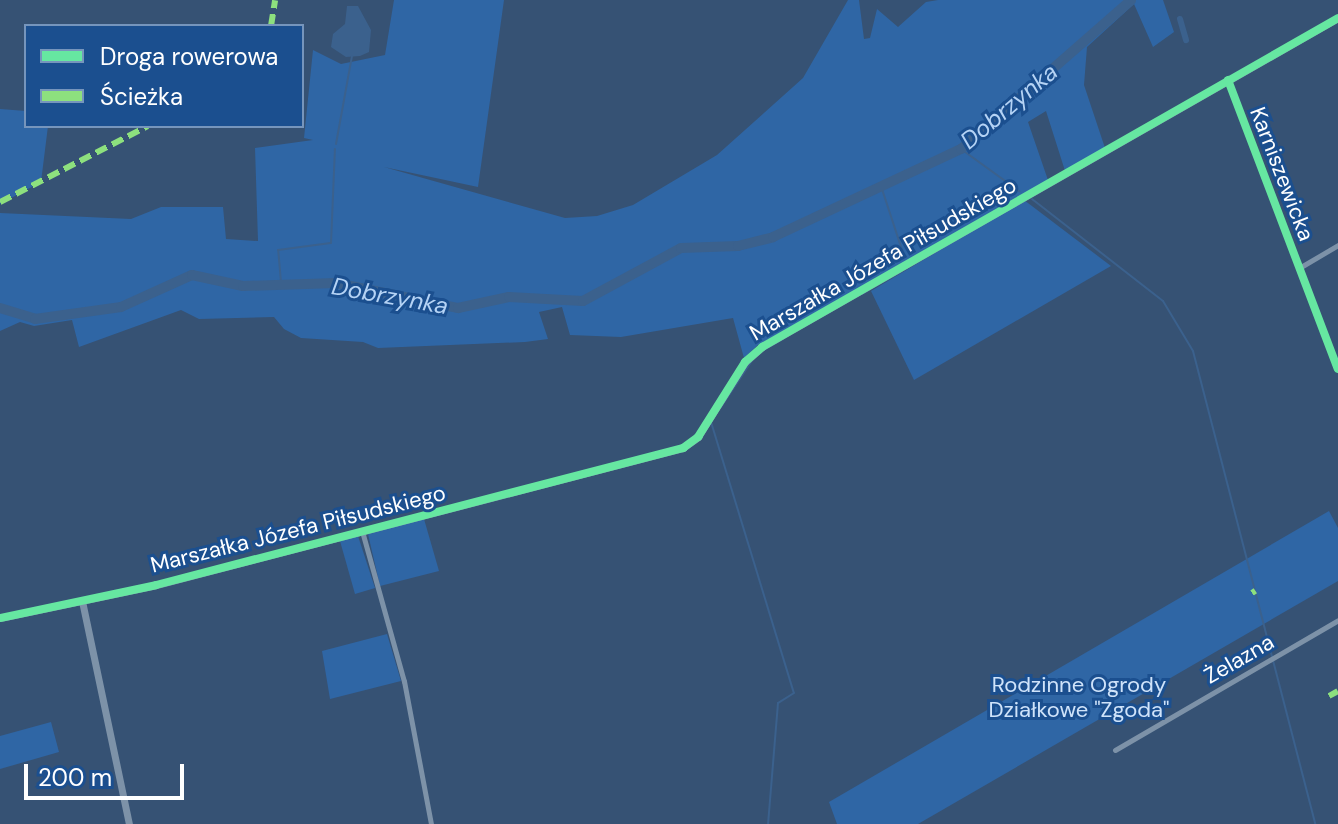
<!DOCTYPE html>
<meta charset="utf-8">
<style>
body{margin:0}
#map{position:relative;width:1338px;height:824px;overflow:hidden;background:#365274;font-family:"DM Sans",sans-serif}
div>[style]{position:absolute}
.green>*{inset:0;background:#2f66a5}
.water>*{inset:0;background:#3b618d}
.stream>*{height:2px;margin:-1px;padding:0 1px;transform-origin:1px;border-radius:1px;background:#3b618d}
.canal>*{height:6px;margin:-3px;padding:0 3px;transform-origin:3px;border-radius:3px;background:#3b618d}
.river>*{height:10px;margin:-5px;padding:0 5px;transform-origin:5px;border-radius:5px;background:#3b618d}
.minor>*{height:5px;margin:-2.5px;padding:0 2.5px;transform-origin:2.5px;border-radius:2.5px;background:#7d92a8}
.tertiary>*{height:7px;margin:-3.5px;padding:0 3.5px;transform-origin:3.5px;border-radius:3.5px;background:#7d92a8}
.quiet>*{height:6px;margin-top:-3px;transform-origin:0;background:repeating-linear-gradient(90deg,#8de07e 0 12px,transparent 0 18px)}
.cycleway>*{height:8px;margin:-4px;padding:0 4px;transform-origin:4px;border-radius:4px;background:#66e7a1}
span{translate:-50% -50%;white-space:nowrap;text-align:center;line-height:1.15;-webkit-text-stroke:6px #1b4f8f;paint-order:stroke}
.street-label{font-size:22px;color:#fff}
.park-label{font-size:22px;color:#cfe3fa}
.water-label{font-size:24px;color:#b5d3f5;font-style:italic}
.legend{position:absolute;left:24px;top:24px;width:280px;height:104px;box-sizing:border-box;background:#1b4f8f;border:2px solid #7695bc;margin:0;padding:10px 14px;list-style:none;font-size:24px;color:#fff}
.legend li{display:flex;align-items:center;gap:16px;height:40px}
.legend b{width:40px;border:2px solid #7695bc}
.scale{position:absolute;left:24px;top:764px;width:160px;height:36px;box-sizing:border-box;border:4px solid #fff;border-top:0;padding-left:10px;font-size:24px;line-height:28px;white-space:nowrap;color:#fff;-webkit-text-stroke:6px #1b4f8f;paint-order:stroke}
</style>
<div id="map">
<div class="green">
<div style="clip-path:polygon(394px 0,504px 0,478px 187px,384px 167px,565px 218px,597px 216px,633px 205px,717px 155px,803px 78px,848px 0,859px 0,864px 39px,870px 38px,877px 9px,898px 27px,926px 2px,938px 0,1163px 0,1174px 32px,1153px 47px,1134px 4px,1087px 47px,1084px 85px,1106px 151px,1066px 174px,1046px 111px,1028px 122px,1049px 183px,758px 345px,744px 358px,733px 318px,621px 337px,570px 335px,562px 307px,539px 312px,548px 339px,525px 342px,378px 348px,363px 342px,301px 338px,284px 329px,274px 317px,199px 319px,181px 310px,79px 347px,72px 320px,34px 326px,20px 322px,0 331px,0 213px,131px 219px,161px 207px,223px 207px,226px 239px,258px 241px,255px 148px,313px 140px,304px 138px,313px 50px,341px 64px,385px 55px)"></div>
<div style="clip-path:polygon(0 109px,26px 111px,26px 126px,48px 126px,41px 182px,0 204px)"></div>
<div style="clip-path:polygon(1024px 200px,1111px 266px,914px 380px,871px 291px)"></div>
<div style="clip-path:polygon(1329px 511px,1338px 528px,1338px 581px,918px 824px,837px 824px,829px 802px)"></div>
<div style="clip-path:polygon(424px 519px,439px 571px,380px 586px,368px 534px)"></div>
<div style="clip-path:polygon(358px 536px,375px 588px,355px 594px,340px 541px)"></div>
<div style="clip-path:polygon(387px 634px,401px 681px,330px 699px,322px 651px)"></div>
<div style="clip-path:polygon(51px 722px,59px 752px,0 769px,0 736px)"></div>
</div>
<div class="water">
<div style="clip-path:polygon(347px 6px,358px 6px,371px 30px,369px 52px,360px 56px,346px 57px,331px 47px,333px 34px,345px 24px)"></div>
</div>
<div class="stream">
<div style="left:336px;top:144px;width:89px;rotate:-79.7deg"></div>
<div style="left:961px;top:149px;width:72px;rotate:35.9deg"></div>
<div style="left:881px;top:186px;width:74px;rotate:71.8deg"></div>
<div style="left:1032px;top:199px;width:166px;rotate:37.9deg"></div>
<div style="left:1163px;top:301px;width:58px;rotate:59deg"></div>
<div style="left:1193px;top:351px;width:488px;rotate:75.5deg"></div>
<div style="left:281px;top:282px;width:32px;rotate:-95deg"></div>
<div style="left:278px;top:250px;width:53px;rotate:-7.5deg"></div>
<div style="left:331px;top:243px;width:94px;rotate:-87.6deg"></div>
<div style="left:862px;top:294px;width:45px;rotate:-29.4deg"></div>
<div style="left:764px;top:350px;width:22px;rotate:-30deg"></div>
<div style="left:721px;top:407px;width:58px;rotate:-56.3deg"></div>
<div style="left:711px;top:422px;width:283px;rotate:73deg"></div>
<div style="left:794px;top:693px;width:19px;rotate:148deg"></div>
<div style="left:778px;top:703px;width:121px;rotate:94.7deg"></div>
</div>
<div class="canal">
<div style="left:1180px;top:19px;width:22px;rotate:74deg"></div>
</div>
<div class="river">
<div style="left:0;top:308px;width:37px;rotate:17deg"></div>
<div style="left:35px;top:319px;width:87px;rotate:-7.9deg"></div>
<div style="left:121px;top:307px;width:78px;rotate:-24.3deg"></div>
<div style="left:192px;top:275px;width:52px;rotate:12.2deg"></div>
<div style="left:243px;top:286px;width:93px;rotate:-1.8deg"></div>
<div style="left:336px;top:283px;width:125px;rotate:11.6deg"></div>
<div style="left:458px;top:308px;width:52px;rotate:-12.2deg"></div>
<div style="left:509px;top:297px;width:74px;rotate:3.1deg"></div>
<div style="left:583px;top:301px;width:111px;rotate:-28.4deg"></div>
<div style="left:681px;top:248px;width:57px;rotate:-2deg"></div>
<div style="left:738px;top:246px;width:36px;rotate:-14deg"></div>
<div style="left:773px;top:237px;width:208px;rotate:-25.1deg"></div>
<div style="left:961px;top:149px;width:226px;rotate:-41.2deg"></div>
</div>
<div class="minor">
<div style="left:1228px;top:81px;width:308px;rotate:69.1deg"></div>
<div style="left:1299px;top:268px;width:45px;rotate:-30.5deg"></div>
<div style="left:362px;top:531px;width:156px;rotate:74.4deg"></div>
<div style="left:404px;top:681px;width:146px;rotate:79.3deg"></div>
<div style="left:1115px;top:750px;width:258px;rotate:-30.2deg"></div>
</div>
<div class="tertiary">
<div style="left:82px;top:601px;width:228px;rotate:78.1deg"></div>
<div style="left:0;top:618px;width:159px;rotate:-11.9deg"></div>
<div style="left:156px;top:585px;width:545px;rotate:-14.57deg"></div>
<div style="left:683px;top:448px;width:19px;rotate:-36deg"></div>
<div style="left:698px;top:437px;width:89px;rotate:-57.9deg"></div>
<div style="left:745px;top:362px;width:23px;rotate:-41deg"></div>
<div style="left:762px;top:347px;width:663px;rotate:-29.73deg"></div>
</div>
<div class="quiet">
<div style="left:271px;top:26px;width:26px;rotate:-81deg"></div>
<div style="left:0;top:202px;width:166px;rotate:-27.2deg"></div>
<div style="left:1252px;top:593px;width:4px;rotate:-34deg"></div>
<div style="left:1329px;top:696px;width:10px;rotate:-29deg"></div>
</div>
<div class="cycleway">
<div style="left:1228px;top:80px;width:309px;rotate:69.2deg"></div>
<div style="left:0;top:618px;width:159px;rotate:-11.9deg"></div>
<div style="left:156px;top:585px;width:545px;rotate:-14.57deg"></div>
<div style="left:683px;top:448px;width:19px;rotate:-36deg"></div>
<div style="left:698px;top:437px;width:89px;rotate:-57.9deg"></div>
<div style="left:745px;top:362px;width:23px;rotate:-41deg"></div>
<div style="left:762px;top:347px;width:663px;rotate:-29.73deg"></div>
</div>
<div class="street-label">
<span style="left:1282px;top:174px;rotate:69deg">Karniszewicka</span>
<span style="left:883px;top:259px;rotate:-30deg">Marszałka Józefa Piłsudskiego</span>
<span style="left:298px;top:529px;rotate:-14deg">Marszałka Józefa Piłsudskiego</span>
<span style="left:1239px;top:659px;rotate:-30deg">Żelazna</span>
</div>
<div class="park-label">
<span style="left:1079px;top:697px">Rodzinne Ogrody<br>Działkowe "Zgoda"</span>
</div>
<div class="water-label">
<span style="left:1009px;top:106px;rotate:-40deg">Dobrzynka</span>
<span style="left:390px;top:296px;rotate:10deg">Dobrzynka</span>
</div>
<ul class="legend">
<li><b style="height:10px;background:#66e7a1"></b>Droga rowerowa</li>
<li><b style="height:10px;background:#8de07e"></b>Ścieżka</li>
</ul>
<div class="scale">200 m</div>
</div>
